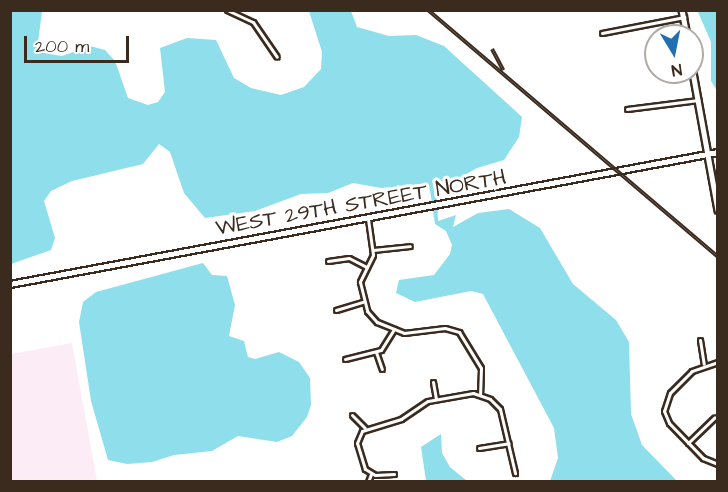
<!DOCTYPE html>
<style>
body{margin:0}
#map{position:relative;width:728px;height:492px;overflow:hidden;background:#fff;font-family:"Architects Daughter",sans-serif}
div>[style]{position:absolute}
.built>*{inset:0;background:#fbecf5}
.water>*{inset:0;background:#8fdeec}
.roads{filter:drop-shadow(2px 0 #3b2a1e) drop-shadow(-2px 0 #3b2a1e) drop-shadow(0 2px #3b2a1e) drop-shadow(0 -2px #3b2a1e)}
.minor>*{height:3px;margin:-1.5px;padding:0 1.5px;transform-origin:1.5px;border-radius:1.5px;background:#fff}
.secondary>*{height:4.5px;margin:-2.25px;padding:0 2.25px;transform-origin:2.25px;border-radius:2.25px;background:#fff}
.rail>*{height:4px;margin-top:-2px;transform-origin:0;background:repeating-linear-gradient(90deg,#fff 0 4.5px,#3b2a1e 0 9px);box-sizing:border-box;border-block:2px solid #3b2a1e}
span{translate:-50% -50%;white-space:nowrap;text-align:center;line-height:1.15;-webkit-text-stroke:6px #fff;paint-order:stroke}
.street-label{font-size:22px;color:#3b2a1e}
.frame{position:absolute;inset:0;border:12px solid #3b2a1e;pointer-events:none}
.north{position:absolute;left:644px;top:24px;width:60px;height:60px;box-sizing:border-box;background:#fff;border:2px solid #b1aaa5;border-radius:50%;rotate:170deg;font-size:16px;font-weight:700;line-height:24px;text-align:center;color:#3b2a1e}
.north::after{content:'';display:block;margin:auto;width:21px;height:27px;background:#1f6fb2;clip-path:polygon(50% 0,100% 100%,50% 72%,0 100%)}
.scale{position:absolute;left:24px;top:36px;width:105px;height:27px;box-sizing:border-box;border:3px solid #3b2a1e;border-top:0;padding-left:8px;font-size:18px;line-height:21px;white-space:nowrap;color:#3b2a1e;-webkit-text-stroke:4px #fff;paint-order:stroke}
</style>
<div id="map">
<div class="built">
<div style="clip-path:polygon(72px 343px,97px 481px,11px 481px,11px 354px)"></div>
</div>
<div class="water">
<div style="clip-path:polygon(11px 11px,42px 11px,38px 43px,44px 53px,62px 56px,90px 46px,105px 50px,115px 61px,128px 98px,148px 105px,158px 102px,165px 92px,160px 48px,187px 38px,216px 40px,234px 78px,251px 88px,281px 95px,304px 87px,321px 69px,322px 52px,309px 11px,351px 11px,357px 27px,389px 36px,416px 35px,444px 46px,522px 117px,519px 137px,504px 160px,477px 168px,437px 191px,438px 221px,456px 215px,453px 227px,478px 213px,509px 209px,540px 228px,573px 284px,616px 320px,629px 342px,631px 414px,642px 445px,677px 481px,550px 481px,558px 458px,554px 428px,483px 294px,471px 291px,415px 302px,396px 293px,399px 280px,434px 275px,450px 254px,452px 245px,446px 231px,435px 224px,430px 190px,426px 185px,381px 188px,353px 183px,328px 193px,301px 194px,255px 211px,205px 218px,184px 193px,170px 152px,159px 144px,143px 164px,72px 181px,51px 191px,44px 201px,55px 238px,51px 250px,11px 264px)"></div>
<div style="clip-path:polygon(718px 11px,718px 91px,717px 91px,711px 81px,711px 42px,698px 12px)"></div>
<div style="clip-path:polygon(203px 263px,212px 275px,227px 276px,235px 305px,229px 336px,244px 341px,248px 357px,255px 359px,279px 352px,299px 362px,310px 378px,311px 405px,307px 417px,292px 436px,277px 442px,238px 436px,212px 451px,174px 455px,152px 462px,127px 464px,108px 460px,91px 401px,79px 322px,83px 302px,96px 292px)"></div>
<div style="clip-path:polygon(441px 434px,442px 453px,450px 467px,467px 481px,477px 481px,426px 481px,421px 447px)"></div>
</div>
<div class="roads">
<div class="minor">
<div style="left:227px;top:10px;width:29px;rotate:25deg"></div>
<div style="left:253px;top:22px;width:42px;rotate:55.6deg"></div>
<div style="left:602px;top:33px;width:84px;rotate:-11deg"></div>
<div style="left:627px;top:109px;width:72px;rotate:-7.2deg"></div>
<div style="left:368px;top:219px;width:36px;rotate:82deg"></div>
<div style="left:373px;top:255px;width:30px;rotate:116deg"></div>
<div style="left:360px;top:282px;width:30px;rotate:76deg"></div>
<div style="left:367px;top:311px;width:15px;rotate:48deg"></div>
<div style="left:377px;top:322px;width:29px;rotate:22deg"></div>
<div style="left:404px;top:333px;width:41px;rotate:-7deg"></div>
<div style="left:445px;top:328px;width:15px;rotate:16deg"></div>
<div style="left:459px;top:332px;width:42px;rotate:58.6deg"></div>
<div style="left:481px;top:368px;width:26px;rotate:92deg"></div>
<div style="left:373px;top:250px;width:37px;rotate:-6deg"></div>
<div style="left:328px;top:261px;width:21px;rotate:-8deg"></div>
<div style="left:349px;top:258px;width:20px;rotate:27deg"></div>
<div style="left:336px;top:310px;width:28px;rotate:-17deg"></div>
<div style="left:700px;top:340px;width:24px;rotate:81deg"></div>
<div style="left:376px;top:352px;width:18px;rotate:71deg"></div>
<div style="left:345px;top:359px;width:37px;rotate:-14deg"></div>
<div style="left:381px;top:350px;width:25px;rotate:-58deg"></div>
<div style="left:718px;top:362px;width:28px;rotate:161deg"></div>
<div style="left:692px;top:371px;width:31px;rotate:135deg"></div>
<div style="left:670px;top:393px;width:19px;rotate:108deg"></div>
<div style="left:664px;top:411px;width:13px;rotate:67deg"></div>
<div style="left:669px;top:423px;width:49px;rotate:45.8deg"></div>
<div style="left:703px;top:458px;width:16px;rotate:22deg"></div>
<div style="left:433px;top:382px;width:17px;rotate:80deg"></div>
<div style="left:352px;top:415px;width:18px;rotate:45deg"></div>
<div style="left:688px;top:443px;width:37px;rotate:-44deg"></div>
<div style="left:479px;top:448px;width:30px;rotate:-9deg"></div>
<div style="left:394px;top:474px;width:19px;rotate:177deg"></div>
<div style="left:375px;top:475px;width:12px;rotate:-149deg"></div>
<div style="left:365px;top:469px;width:27px;rotate:-107deg"></div>
<div style="left:357px;top:443px;width:13px;rotate:-67deg"></div>
<div style="left:362px;top:431px;width:41px;rotate:-17.1deg"></div>
<div style="left:401px;top:419px;width:32px;rotate:-34deg"></div>
<div style="left:428px;top:401px;width:46px;rotate:-10.1deg"></div>
<div style="left:473px;top:393px;width:18px;rotate:19deg"></div>
<div style="left:490px;top:399px;width:14px;rotate:45deg"></div>
<div style="left:500px;top:409px;width:66px;rotate:76.8deg"></div>
<div style="left:368px;top:482px;width:9px;rotate:-69deg"></div>
</div>
<div class="secondary">
<div style="left:682px;top:10px;width:26px;rotate:79deg"></div>
<div style="left:692px;top:67px;width:145px;rotate:79.7deg"></div>
<div style="left:10px;top:284px;width:720px;rotate:-10.56deg"></div>
</div>
</div>
<div class="rail">
<div style="left:428px;top:10px;width:381px;rotate:40.4deg"></div>
<div style="left:492px;top:49px;width:24px;rotate:62deg"></div>
</div>
<div class="street-label">
<span style="left:361px;top:203px;rotate:-10deg">WEST 29TH STREET NORTH</span>
</div>
<div class="frame"></div>
<div class="north">N</div>
<div class="scale">200 m</div>
</div>
